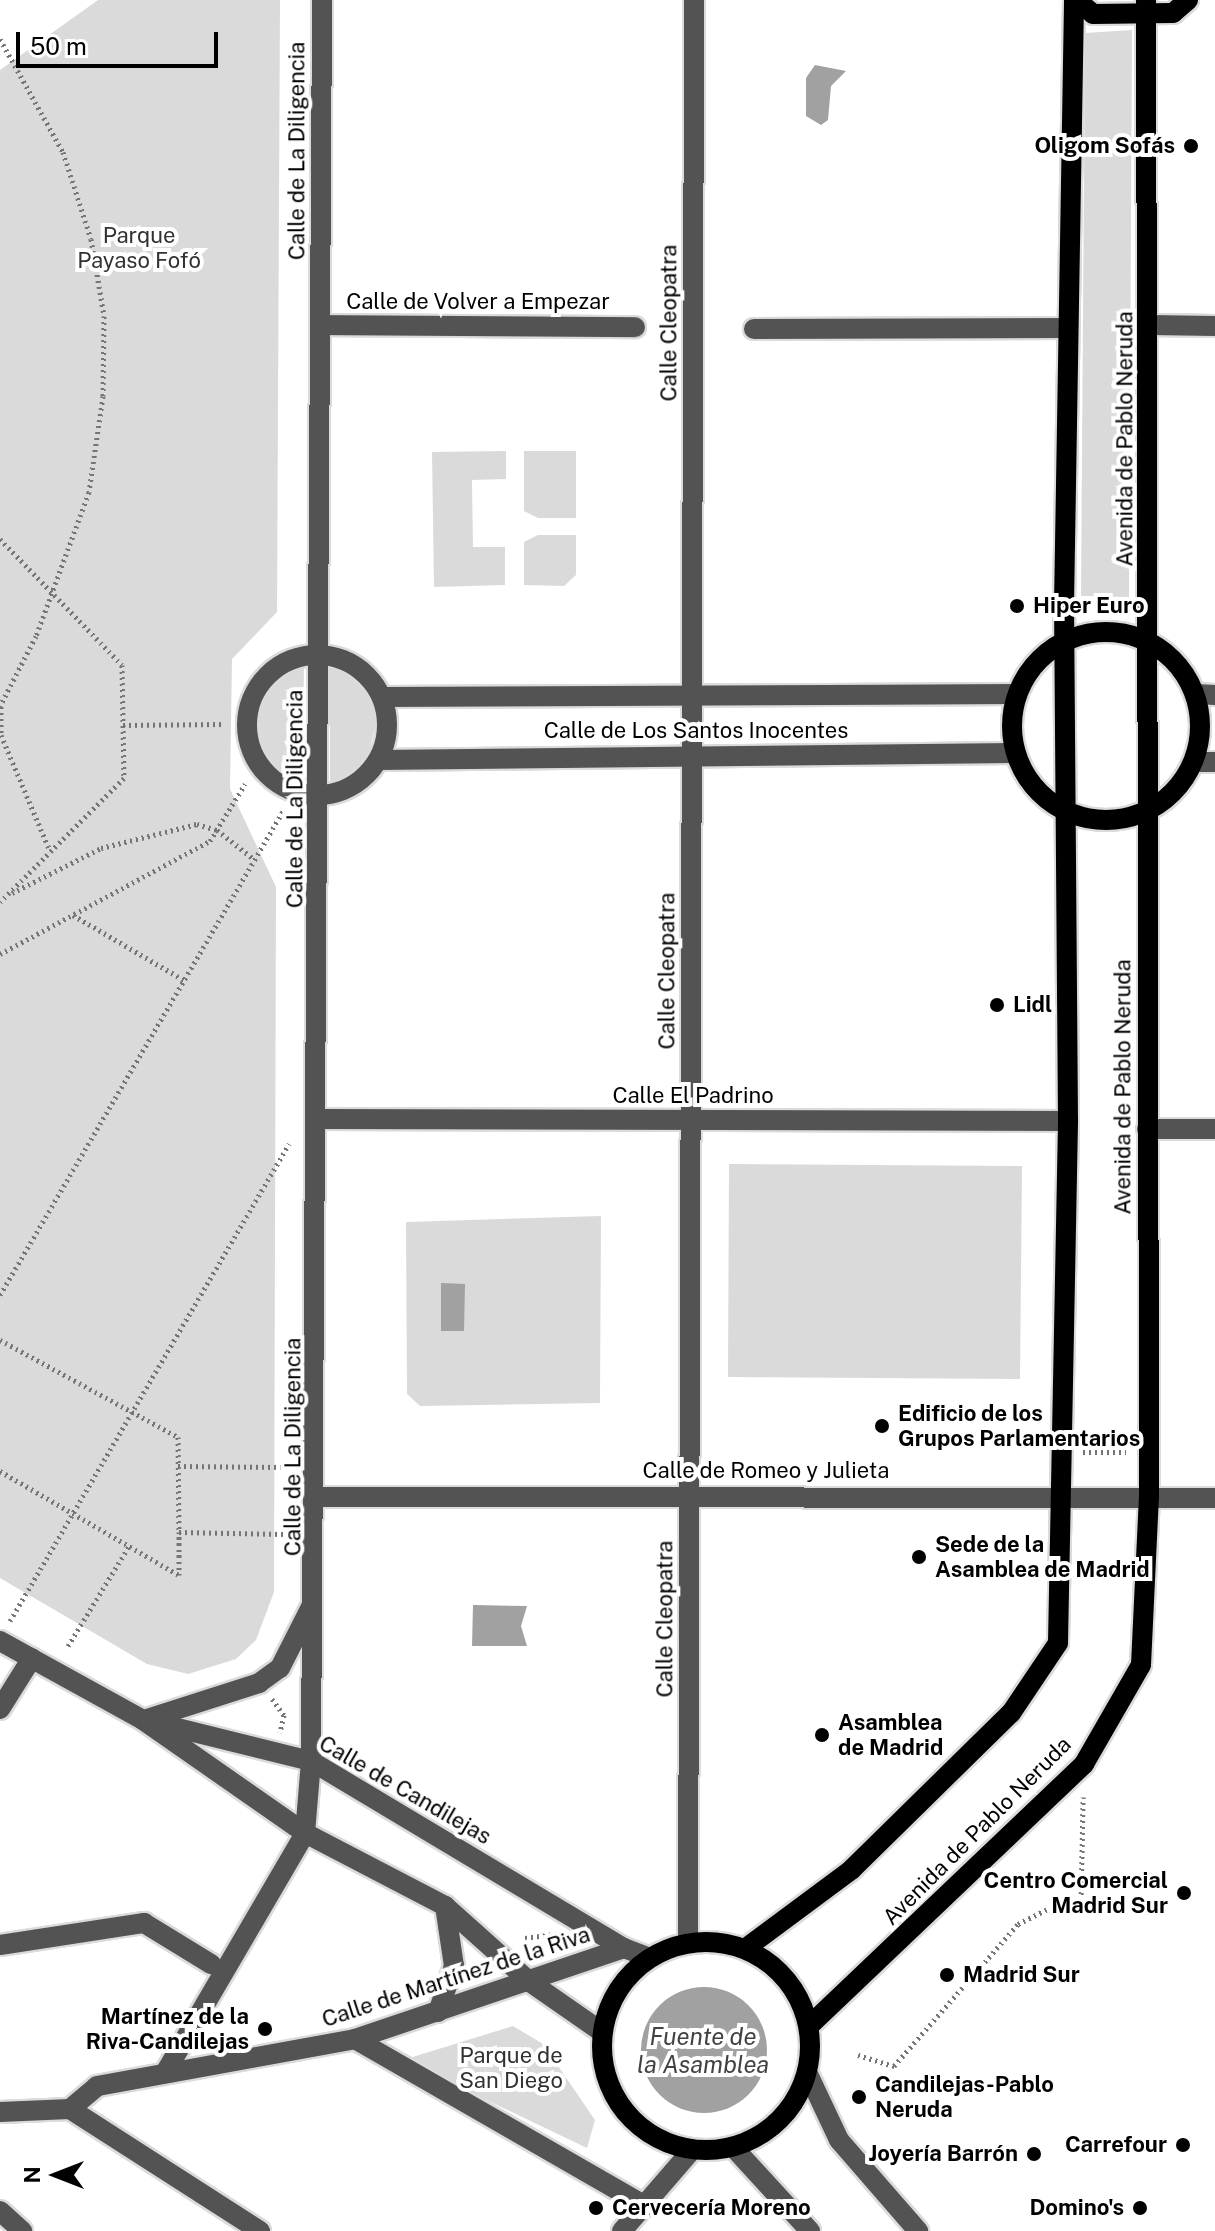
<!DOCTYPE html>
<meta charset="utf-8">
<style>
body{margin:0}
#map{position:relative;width:1215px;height:2231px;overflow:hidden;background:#fff;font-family:"Public Sans",sans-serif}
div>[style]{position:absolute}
.green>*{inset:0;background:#dadada}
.water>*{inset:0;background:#a1a1a1}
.round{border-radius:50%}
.path>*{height:5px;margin-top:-2.5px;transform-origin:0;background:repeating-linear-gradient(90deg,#757575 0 2px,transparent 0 6px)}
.roads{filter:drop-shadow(2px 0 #dbdbdb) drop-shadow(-2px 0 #dbdbdb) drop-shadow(0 2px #dbdbdb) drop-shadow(0 -2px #dbdbdb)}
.minor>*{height:20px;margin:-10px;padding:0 10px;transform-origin:10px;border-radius:10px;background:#535353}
.minor>.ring{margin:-10px;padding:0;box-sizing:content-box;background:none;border:20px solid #535353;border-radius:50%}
.major>*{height:20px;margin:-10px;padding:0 10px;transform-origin:10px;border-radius:10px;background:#000}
.major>.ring{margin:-10px;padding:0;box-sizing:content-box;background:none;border:20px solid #000;border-radius:50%}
.dots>*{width:22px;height:22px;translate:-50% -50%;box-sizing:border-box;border:4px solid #fff;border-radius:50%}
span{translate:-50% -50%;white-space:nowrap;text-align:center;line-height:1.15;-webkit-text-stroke:8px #fff;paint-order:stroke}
.poi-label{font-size:22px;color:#000;font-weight:700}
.right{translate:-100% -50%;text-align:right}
.left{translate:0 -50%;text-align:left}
.street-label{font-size:22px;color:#000}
.park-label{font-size:22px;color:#313131}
.water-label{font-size:24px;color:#424242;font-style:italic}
.north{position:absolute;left:16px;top:2135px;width:80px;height:80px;-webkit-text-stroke:6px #fff;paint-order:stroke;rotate:270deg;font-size:22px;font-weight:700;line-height:32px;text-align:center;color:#000}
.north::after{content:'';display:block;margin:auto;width:28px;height:36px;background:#000;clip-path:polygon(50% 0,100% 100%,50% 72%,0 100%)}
.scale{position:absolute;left:16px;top:32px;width:202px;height:36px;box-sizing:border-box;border:4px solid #000;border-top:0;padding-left:10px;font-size:24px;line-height:28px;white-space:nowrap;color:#000;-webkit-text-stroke:6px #fff;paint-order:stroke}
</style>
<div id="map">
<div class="green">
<div style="clip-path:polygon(98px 0,280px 0,277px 612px,232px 659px,230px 789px,276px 887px,274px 1592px,256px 1640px,236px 1659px,188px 1674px,147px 1664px,0 1578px,0 70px)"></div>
<div style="clip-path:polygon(1132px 30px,1129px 597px,1081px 596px,1085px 33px)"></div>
<div style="clip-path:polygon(506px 451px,506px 479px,472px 480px,473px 547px,505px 547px,505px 585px,434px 587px,432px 452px)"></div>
<div style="clip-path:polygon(524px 451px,576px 451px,576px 518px,538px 518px,524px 511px)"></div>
<div style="clip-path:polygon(538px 535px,576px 535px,576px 575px,564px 586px,524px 585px,524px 542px)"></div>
<div style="clip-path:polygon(304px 665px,302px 782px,275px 770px,254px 730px,266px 689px,284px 671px)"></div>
<div style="clip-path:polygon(330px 667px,363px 682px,379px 712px,367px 760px,339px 782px,330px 781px)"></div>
<div style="clip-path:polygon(729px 1164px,1022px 1166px,1020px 1379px,728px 1377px)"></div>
<div style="clip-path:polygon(601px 1216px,600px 1403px,420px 1406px,407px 1394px,406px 1222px)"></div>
<div style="clip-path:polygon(513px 2026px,543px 2044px,595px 2120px,587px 2148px,403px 2060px)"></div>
</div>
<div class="water">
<div style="clip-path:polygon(815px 65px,846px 71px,831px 86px,828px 120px,821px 125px,806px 116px,806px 78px)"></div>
<div style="clip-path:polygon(441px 1283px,465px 1284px,464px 1331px,441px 1331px)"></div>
<div style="clip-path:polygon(473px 1605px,527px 1606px,521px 1626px,527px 1646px,472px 1646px)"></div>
<div class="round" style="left:641px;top:1987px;width:126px;height:126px"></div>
</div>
<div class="path">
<div style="left:0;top:39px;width:129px;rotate:60.9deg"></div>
<div style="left:63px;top:152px;width:91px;rotate:72.2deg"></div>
<div style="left:91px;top:239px;width:78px;rotate:80.4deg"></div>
<div style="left:104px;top:316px;width:80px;rotate:90.7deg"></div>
<div style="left:103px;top:396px;width:97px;rotate:98.3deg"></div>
<div style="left:89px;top:492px;width:153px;rotate:110.2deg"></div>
<div style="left:36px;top:636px;width:79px;rotate:117.2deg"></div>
<div style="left:0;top:539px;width:175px;rotate:45.9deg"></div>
<div style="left:122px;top:665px;width:113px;rotate:89deg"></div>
<div style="left:124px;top:778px;width:175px;rotate:135deg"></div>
<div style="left:1px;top:706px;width:29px;rotate:90deg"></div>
<div style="left:1px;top:735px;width:126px;rotate:67.1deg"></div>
<div style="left:123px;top:725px;width:101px;rotate:-0.6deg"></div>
<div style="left:12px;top:893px;width:100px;rotate:-26.8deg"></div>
<div style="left:101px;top:848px;width:99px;rotate:-14deg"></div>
<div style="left:197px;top:824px;width:21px;rotate:17deg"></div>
<div style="left:217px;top:830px;width:48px;rotate:38.3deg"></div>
<div style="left:73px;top:915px;width:129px;rotate:30.4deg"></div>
<div style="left:0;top:954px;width:238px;rotate:-28.3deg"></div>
<div style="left:210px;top:841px;width:67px;rotate:-58.4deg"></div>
<div style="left:0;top:1295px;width:561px;rotate:-59.68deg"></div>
<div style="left:0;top:1340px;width:203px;rotate:28.6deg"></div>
<div style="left:178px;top:1437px;width:95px;rotate:89.4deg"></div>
<div style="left:1083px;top:1452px;width:43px"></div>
<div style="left:178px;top:1466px;width:109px;rotate:0.5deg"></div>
<div style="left:0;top:1471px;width:207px;rotate:30.2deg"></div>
<div style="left:179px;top:1575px;width:43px;rotate:-90deg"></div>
<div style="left:179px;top:1532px;width:107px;rotate:1.1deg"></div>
<div style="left:10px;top:1621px;width:553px;rotate:-59.68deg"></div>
<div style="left:68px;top:1646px;width:117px;rotate:-58.6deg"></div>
<div style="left:272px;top:1699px;width:20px;rotate:53deg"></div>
<div style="left:284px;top:1715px;width:18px;rotate:103deg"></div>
<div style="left:525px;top:1938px;width:28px;rotate:-8deg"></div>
<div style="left:858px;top:2055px;width:38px;rotate:17deg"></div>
<div style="left:894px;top:2066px;width:189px;rotate:-48.9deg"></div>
<div style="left:1018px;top:1924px;width:36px;rotate:-27deg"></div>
<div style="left:1050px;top:1908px;width:31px;rotate:-4deg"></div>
<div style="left:1081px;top:1906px;width:109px;rotate:-88.9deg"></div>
</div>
<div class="roads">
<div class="minor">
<div style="left:321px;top:325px;width:314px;rotate:0.4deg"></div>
<div style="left:1150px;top:325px;width:65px;rotate:0.9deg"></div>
<div style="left:754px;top:329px;width:314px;rotate:-0.2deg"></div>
<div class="ring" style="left:247px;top:655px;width:120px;height:120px"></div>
<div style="left:1196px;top:694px;width:19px;rotate:3deg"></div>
<div style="left:382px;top:697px;width:634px;rotate:-0.27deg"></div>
<div style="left:379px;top:760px;width:635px;rotate:-0.63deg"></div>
<div style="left:1195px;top:762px;width:20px"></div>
<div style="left:318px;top:1119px;width:750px;rotate:0.15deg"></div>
<div style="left:1147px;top:1129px;width:68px"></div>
<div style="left:318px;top:1497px;width:897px;rotate:0.06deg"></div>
<div style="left:0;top:1641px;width:163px;rotate:28.9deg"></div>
<div style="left:143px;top:1720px;width:198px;rotate:34.9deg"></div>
<div style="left:305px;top:1833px;width:158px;rotate:27.5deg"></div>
<div style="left:445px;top:1906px;width:114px;rotate:41.8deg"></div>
<div style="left:530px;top:1982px;width:88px;rotate:34.8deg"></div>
<div style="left:0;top:1709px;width:60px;rotate:-57.9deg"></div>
<div style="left:147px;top:1719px;width:118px;rotate:-17.8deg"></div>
<div style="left:259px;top:1683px;width:26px;rotate:-36deg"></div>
<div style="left:280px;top:1668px;width:68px;rotate:-63.1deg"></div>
<div style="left:149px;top:1721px;width:167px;rotate:13.9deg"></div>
<div style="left:311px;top:1761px;width:365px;rotate:30.9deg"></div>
<div style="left:688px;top:1942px;width:1942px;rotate:-89.82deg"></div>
<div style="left:0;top:1945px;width:146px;rotate:-8.7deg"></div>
<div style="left:144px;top:1923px;width:79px;rotate:31.5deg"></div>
<div style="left:438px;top:2012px;width:49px;rotate:-70.8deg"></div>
<div style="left:454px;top:1966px;width:61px;rotate:-98.5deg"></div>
<div style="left:355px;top:2039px;width:335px;rotate:29.9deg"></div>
<div style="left:807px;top:2072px;width:75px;rotate:64.8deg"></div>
<div style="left:839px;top:2140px;width:121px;rotate:49deg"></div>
<div style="left:165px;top:2073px;width:278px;rotate:-59.7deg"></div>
<div style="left:305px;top:1833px;width:72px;rotate:-85.2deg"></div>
<div style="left:311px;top:1761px;width:1761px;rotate:-89.64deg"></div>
<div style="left:70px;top:2109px;width:226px;rotate:32.7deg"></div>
<div style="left:0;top:2112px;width:70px;rotate:-2.5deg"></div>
<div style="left:70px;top:2109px;width:35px;rotate:-40deg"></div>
<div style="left:97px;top:2086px;width:262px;rotate:-10.3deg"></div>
<div style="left:355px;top:2039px;width:284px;rotate:-18.7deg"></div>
<div style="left:624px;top:1948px;width:26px;rotate:21deg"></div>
<div style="left:733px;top:2147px;width:114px;rotate:47.5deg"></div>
<div style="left:0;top:2211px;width:30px;rotate:42deg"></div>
<div style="left:622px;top:2231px;width:107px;rotate:-49.2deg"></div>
</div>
<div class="major">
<div style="left:1076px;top:0;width:22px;rotate:39deg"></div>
<div style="left:1093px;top:14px;width:80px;rotate:-0.7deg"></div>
<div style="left:1173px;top:13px;width:20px;rotate:-41deg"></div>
<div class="ring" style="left:1012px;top:632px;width:168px;height:168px"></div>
<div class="ring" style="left:602px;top:1942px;width:188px;height:188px"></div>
<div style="left:746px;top:1948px;width:131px;rotate:-36.6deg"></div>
<div style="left:851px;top:1870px;width:224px;rotate:-44.5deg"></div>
<div style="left:1011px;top:1713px;width:84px;rotate:-56.1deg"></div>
<div style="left:1058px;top:1643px;width:522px;rotate:-88.9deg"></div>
<div style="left:1068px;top:1121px;width:516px;rotate:-90.44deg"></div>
<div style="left:1064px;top:605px;width:605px;rotate:-89.05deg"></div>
<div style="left:809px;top:2026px;width:380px;rotate:-43.6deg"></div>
<div style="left:1084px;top:1764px;width:114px;rotate:-60.1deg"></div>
<div style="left:1141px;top:1665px;width:168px;rotate:-87.3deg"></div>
<div style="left:1149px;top:1497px;width:1497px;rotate:-90.11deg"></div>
</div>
</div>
<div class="dots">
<div style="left:1191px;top:146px;background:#000"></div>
<div style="left:1017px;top:606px;background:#000"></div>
<div style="left:997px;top:1005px;background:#000"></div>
<div style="left:882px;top:1426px;background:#000"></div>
<div style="left:919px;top:1557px;background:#000"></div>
<div style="left:822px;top:1735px;background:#000"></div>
<div style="left:1184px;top:1893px;background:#000"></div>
<div style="left:947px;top:1975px;background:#000"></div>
<div style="left:265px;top:2029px;background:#000"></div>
<div style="left:859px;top:2097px;background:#000"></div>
<div style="left:1183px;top:2145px;background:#000"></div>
<div style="left:1034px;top:2154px;background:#000"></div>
<div style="left:596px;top:2208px;background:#000"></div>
<div style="left:1140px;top:2208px;background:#000"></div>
</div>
<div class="poi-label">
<span class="right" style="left:1175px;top:146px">Oligom Sofás</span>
<span class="left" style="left:1033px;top:606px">Hiper Euro</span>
<span class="left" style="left:1013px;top:1005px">Lidl</span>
<span class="left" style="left:898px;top:1426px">Edificio de los<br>Grupos Parlamentarios</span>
<span class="left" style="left:935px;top:1557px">Sede de la<br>Asamblea de Madrid</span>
<span class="left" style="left:838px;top:1735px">Asamblea<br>de Madrid</span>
<span class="right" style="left:1168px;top:1893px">Centro Comercial<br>Madrid Sur</span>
<span class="left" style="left:963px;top:1975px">Madrid Sur</span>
<span class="right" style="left:249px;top:2029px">Martínez de la<br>Riva-Candilejas</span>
<span class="left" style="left:875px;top:2097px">Candilejas-Pablo<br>Neruda</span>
<span class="right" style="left:1167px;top:2145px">Carrefour</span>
<span class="right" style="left:1018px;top:2154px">Joyería Barrón</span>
<span class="left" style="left:612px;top:2208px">Cervecería Moreno</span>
<span class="right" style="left:1124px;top:2208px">Domino's</span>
</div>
<div class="street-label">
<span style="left:297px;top:151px;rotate:-90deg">Calle de La Diligencia</span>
<span style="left:478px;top:302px">Calle de Volver a Empezar</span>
<span style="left:669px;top:323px;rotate:-90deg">Calle Cleopatra</span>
<span style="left:1125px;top:439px;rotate:-90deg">Avenida de Pablo Neruda</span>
<span style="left:696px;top:731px">Calle de Los Santos Inocentes</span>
<span style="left:295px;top:799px;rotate:-90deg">Calle de La Diligencia</span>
<span style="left:667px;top:971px;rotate:-90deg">Calle Cleopatra</span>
<span style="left:1123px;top:1087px;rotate:-90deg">Avenida de Pablo Neruda</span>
<span style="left:693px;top:1096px">Calle El Padrino</span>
<span style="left:293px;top:1447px;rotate:-90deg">Calle de La Diligencia</span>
<span style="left:766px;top:1471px">Calle de Romeo y Julieta</span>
<span style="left:665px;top:1619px;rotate:-90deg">Calle Cleopatra</span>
<span style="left:405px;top:1790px;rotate:30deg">Calle de Candilejas</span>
<span style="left:977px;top:1831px;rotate:-45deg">Avenida de Pablo Neruda</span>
<span style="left:456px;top:1977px;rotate:-18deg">Calle de Martínez de la Riva</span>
</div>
<div class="park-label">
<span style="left:139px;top:248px">Parque<br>Payaso Fofó</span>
<span style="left:511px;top:2068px">Parque de<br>San Diego</span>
</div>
<div class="water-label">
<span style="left:703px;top:2051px">Fuente de<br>la Asamblea</span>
</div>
<div class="north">N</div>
<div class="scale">50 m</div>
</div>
